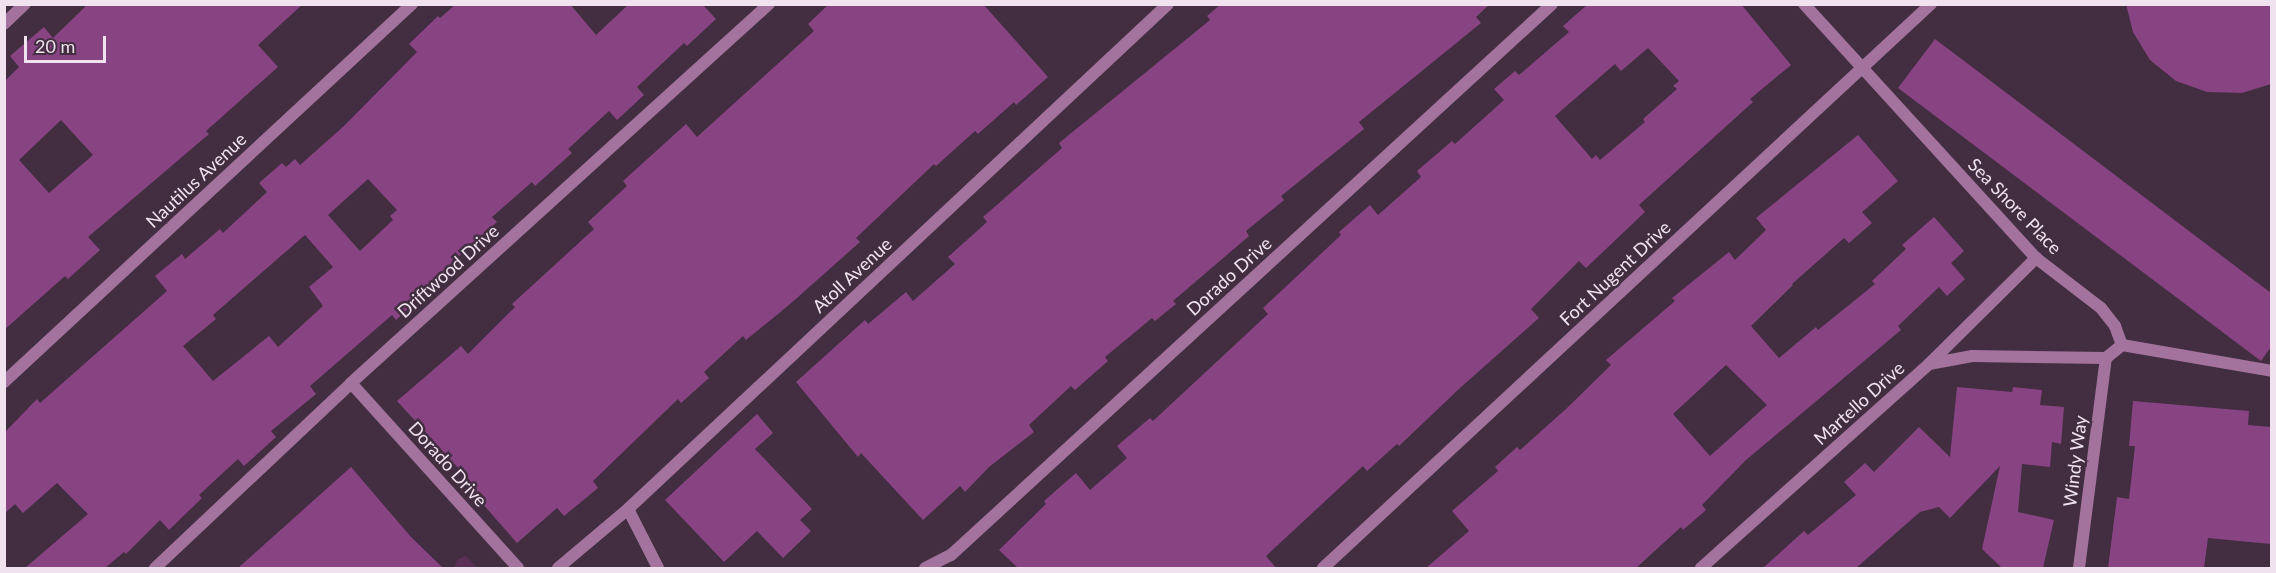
<!DOCTYPE html>
<style>
body{margin:0}
#map{position:relative;width:2276px;height:573px;overflow:hidden;background:#422e40;font-family:Lato,sans-serif}
div>[style]{position:absolute}
.green>*{inset:0;background:#592f55}
.building>*{inset:0;background:#884383}
.minor>*{height:12px;margin:-6px;padding:0 6px;transform-origin:6px;border-radius:6px;background:#a3739e}
span{translate:-50% -50%;white-space:nowrap;text-align:center;line-height:1.15;-webkit-text-stroke:5px #422e40;paint-order:stroke}
.street-label{font-size:18px;color:#f0e3ef}
.frame{position:absolute;inset:0;border:6px solid #f0e3ef;pointer-events:none}
.scale{position:absolute;left:24px;top:36px;width:82px;height:27px;box-sizing:border-box;border:3px solid #f0e3ef;border-top:0;padding-left:8px;font-size:18px;line-height:21px;white-space:nowrap;color:#f0e3ef;-webkit-text-stroke:4px #422e40;paint-order:stroke}
</style>
<div id="map">
<div class="green">
<div style="clip-path:polygon(465px 556px,466px 556px,477px 568px,454px 568px,457px 560px)"></div>
</div>
<div class="building">
<div style="clip-path:polygon(evenodd,88px 4px,303px 4px,258px 45px,278px 67px,206px 131px,209px 134px,88px 237px,100px 250px,68px 279px,65px 276px,4px 330px,4px 82px,19px 67px,10px 56px,44px 27px,53px 38px,88px 4px,61px 120px,93px 155px,49px 193px,19px 160px,61px 120px)"></div>
<div style="clip-path:polygon(evenodd,456px 4px,570px 4px,596px 35px,629px 4px,702px 4px,716px 19px,687px 46px,684px 43px,637px 87px,644px 95px,617px 120px,609px 111px,568px 149px,572px 153px,535px 186px,532px 182px,492px 217px,497px 222px,418px 293px,421px 297px,396px 320px,392px 315px,310px 386px,316px 394px,271px 431px,276px 437px,244px 466px,238px 459px,199px 495px,202px 498px,169px 530px,160px 520px,126px 554px,124px 552px,105px 568px,25px 568px,88px 514px,57px 483px,23px 513px,15px 504px,4px 514px,5px 432px,37px 399px,40px 403px,167px 291px,155px 276px,182px 254px,185px 259px,220px 229px,223px 233px,267px 192px,259px 183px,282px 163px,286px 167px,295px 159px,300px 165px,344px 126px,417px 52px,409px 44px,438px 16px,440px 18px,456px 4px,368px 179px,397px 210px,390px 216px,393px 220px,360px 251px,328px 215px,368px 179px,456px 4px,305px 235px,333px 267px,309px 287px,323px 306px,278px 347px,269px 336px,213px 381px,183px 346px,216px 319px,213px 315px,305px 235px)"></div>
<div style="clip-path:polygon(829px 4px,983px 4px,1048px 77px,1016px 105px,1014px 102px,978px 134px,975px 131px,936px 166px,934px 164px,856px 238px,860px 242px,789px 305px,746px 340px,743px 336px,704px 372px,709px 378px,681px 403px,678px 399px,593px 481px,598px 488px,564px 516px,557px 508px,517px 543px,467px 486px,471px 482px,397px 401px,461px 346px,468px 354px,515px 307px,512px 304px,594px 229px,588px 222px,627px 186px,623px 181px,686px 124px,697px 137px,814px 31px,808px 24px)"></div>
<div style="clip-path:polygon(1221px 4px,1490px 4px,1476px 17px,1481px 23px,1359px 122px,1364px 129px,1281px 196px,1284px 200px,1246px 231px,1249px 236px,1173px 301px,1176px 304px,1155px 321px,1152px 318px,1105px 357px,1108px 361px,1075px 390px,1071px 386px,1029px 425px,1034px 432px,989px 467px,965px 492px,960px 486px,923px 520px,861px 453px,858px 457px,796px 382px,865px 320px,868px 324px,906px 292px,913px 301px,955px 264px,948px 257px,987px 222px,983px 217px,1062px 148px,1059px 143px,1210px 20px,1207px 16px)"></div>
<div style="clip-path:polygon(evenodd,1588px 4px,1741px 4px,1791px 65px,1750px 99px,1753px 102px,1639px 205px,1645px 212px,1586px 268px,1579px 261px,1531px 309px,1539px 318px,1460px 388px,1399px 446px,1397px 444px,1367px 471px,1363px 466px,1266px 556px,1276px 568px,1018px 568px,999px 550px,1046px 504px,1044px 501px,1076px 473px,1090px 490px,1127px 458px,1117px 446px,1150px 418px,1153px 421px,1268px 314px,1263px 308px,1341px 235px,1339px 232px,1370px 205px,1378px 215px,1421px 177px,1417px 171px,1452px 141px,1455px 144px,1504px 100px,1494px 89px,1515px 71px,1519px 75px,1569px 32px,1563px 26px,1588px 4px,1648px 48px,1679px 81px,1673px 86px,1677px 89px,1643px 119px,1645px 122px,1600px 160px,1596px 155px,1592px 159px,1555px 116px,1615px 64px,1621px 71px,1648px 48px)"></div>
<div style="clip-path:polygon(2126px 4px,2271px 4px,2271px 84px,2242px 93px,2207px 92px,2176px 81px,2150px 60px,2133px 32px)"></div>
<div style="clip-path:polygon(1935px 39px,2271px 293px,2271px 347px,2261px 361px,1898px 88px)"></div>
<div style="clip-path:polygon(evenodd,1858px 135px,1898px 181px,1862px 212px,1872px 223px,1849px 243px,1844px 238px,1792px 284px,1793px 285px,1751px 326px,1779px 358px,1816px 327px,1818px 330px,1875px 284px,1872px 281px,1906px 249px,1902px 245px,1934px 217px,1964px 251px,1951px 263px,1965px 279px,1947px 296px,1939px 287px,1898px 326px,1901px 330px,1746px 460px,1702px 505px,1706px 510px,1683px 530px,1681px 527px,1636px 568px,1426px 568px,1469px 531px,1452px 511px,1498px 471px,1495px 467px,1517px 447px,1520px 450px,1567px 408px,1611px 365px,1606px 360px,1675px 301px,1672px 298px,1729px 252px,1735px 260px,1766px 230px,1756px 218px,1858px 135px,1726px 365px,1767px 405px,1710px 456px,1673px 414px,1726px 365px)"></div>
<div style="clip-path:polygon(1957px 387px,2012px 392px,2013px 387px,2042px 390px,2040px 405px,2064px 407px,2061px 444px,2052px 442px,2050px 467px,2022px 464px,2018px 512px,2054px 520px,2043px 568px,2002px 568px,1982px 549px,2000px 466px,1950px 518px,1939px 507px,1920px 512px,1856px 568px,1763px 568px,1804px 531px,1808px 535px,1856px 495px,1844px 482px,1865px 463px,1874px 472px,1919px 427px,1950px 457px)"></div>
<div style="clip-path:polygon(2133px 401px,2249px 411px,2248px 425px,2271px 427px,2271px 544px,2208px 538px,2204px 568px,2108px 568px,2117px 497px,2129px 499px,2135px 446px,2129px 446px)"></div>
<div style="clip-path:polygon(757px 414px,773px 433px,755px 449px,812px 509px,800px 520px,811px 531px,783px 558px,757px 531px,724px 562px,665px 500px)"></div>
<div style="clip-path:polygon(351px 467px,411px 537px,443px 568px,238px 568px)"></div>
</div>
<div class="minor">
<div style="left:1804px;top:4px;width:344px;rotate:47.6deg"></div>
<div style="left:2036px;top:258px;width:82px;rotate:37.6deg"></div>
<div style="left:2101px;top:308px;width:23px;rotate:52deg"></div>
<div style="left:2115px;top:326px;width:20px;rotate:70deg"></div>
<div style="left:2122px;top:345px;width:152px;rotate:9.8deg"></div>
<div style="left:4px;top:24px;width:29px;rotate:-44deg"></div>
<div style="left:1929px;top:364px;width:44px;rotate:-10.5deg"></div>
<div style="left:1972px;top:356px;width:134px;rotate:0.9deg"></div>
<div style="left:2106px;top:358px;width:21px;rotate:-39deg"></div>
<div style="left:4px;top:382px;width:556px;rotate:-42.81deg"></div>
<div style="left:351px;top:383px;width:249px;rotate:47.9deg"></div>
<div style="left:628px;top:509px;width:66px;rotate:63deg"></div>
<div style="left:155px;top:568px;width:270px;rotate:-43.3deg"></div>
<div style="left:351px;top:383px;width:564px;rotate:-42.2deg"></div>
<div style="left:558px;top:568px;width:92px;rotate:-40.1deg"></div>
<div style="left:628px;top:509px;width:739px;rotate:-43.08deg"></div>
<div style="left:925px;top:568px;width:29px;rotate:-27deg"></div>
<div style="left:951px;top:555px;width:815px;rotate:-42.51deg"></div>
<div style="left:1323px;top:568px;width:829px;rotate:-42.85deg"></div>
<div style="left:1701px;top:568px;width:306px;rotate:-41.8deg"></div>
<div style="left:1929px;top:364px;width:151px;rotate:-44.7deg"></div>
<div style="left:2079px;top:568px;width:212px;rotate:-82.7deg"></div>
</div>
<div class="street-label">
<span style="left:196px;top:180px;rotate:-43deg">Nautilus Avenue</span>
<span style="left:2015px;top:206px;rotate:46deg">Sea Shore Place</span>
<span style="left:448px;top:271px;rotate:-42deg">Driftwood Drive</span>
<span style="left:1615px;top:273px;rotate:-43deg">Fort Nugent Drive</span>
<span style="left:852px;top:275px;rotate:-43deg">Atoll Avenue</span>
<span style="left:1229px;top:276px;rotate:-42deg">Dorado Drive</span>
<span style="left:1859px;top:403px;rotate:-42deg">Martello Drive</span>
<span style="left:2075px;top:461px;rotate:-83deg">Windy Way</span>
<span style="left:448px;top:464px;rotate:48deg">Dorado Drive</span>
</div>
<div class="frame"></div>
<div class="scale">20 m</div>
</div>
